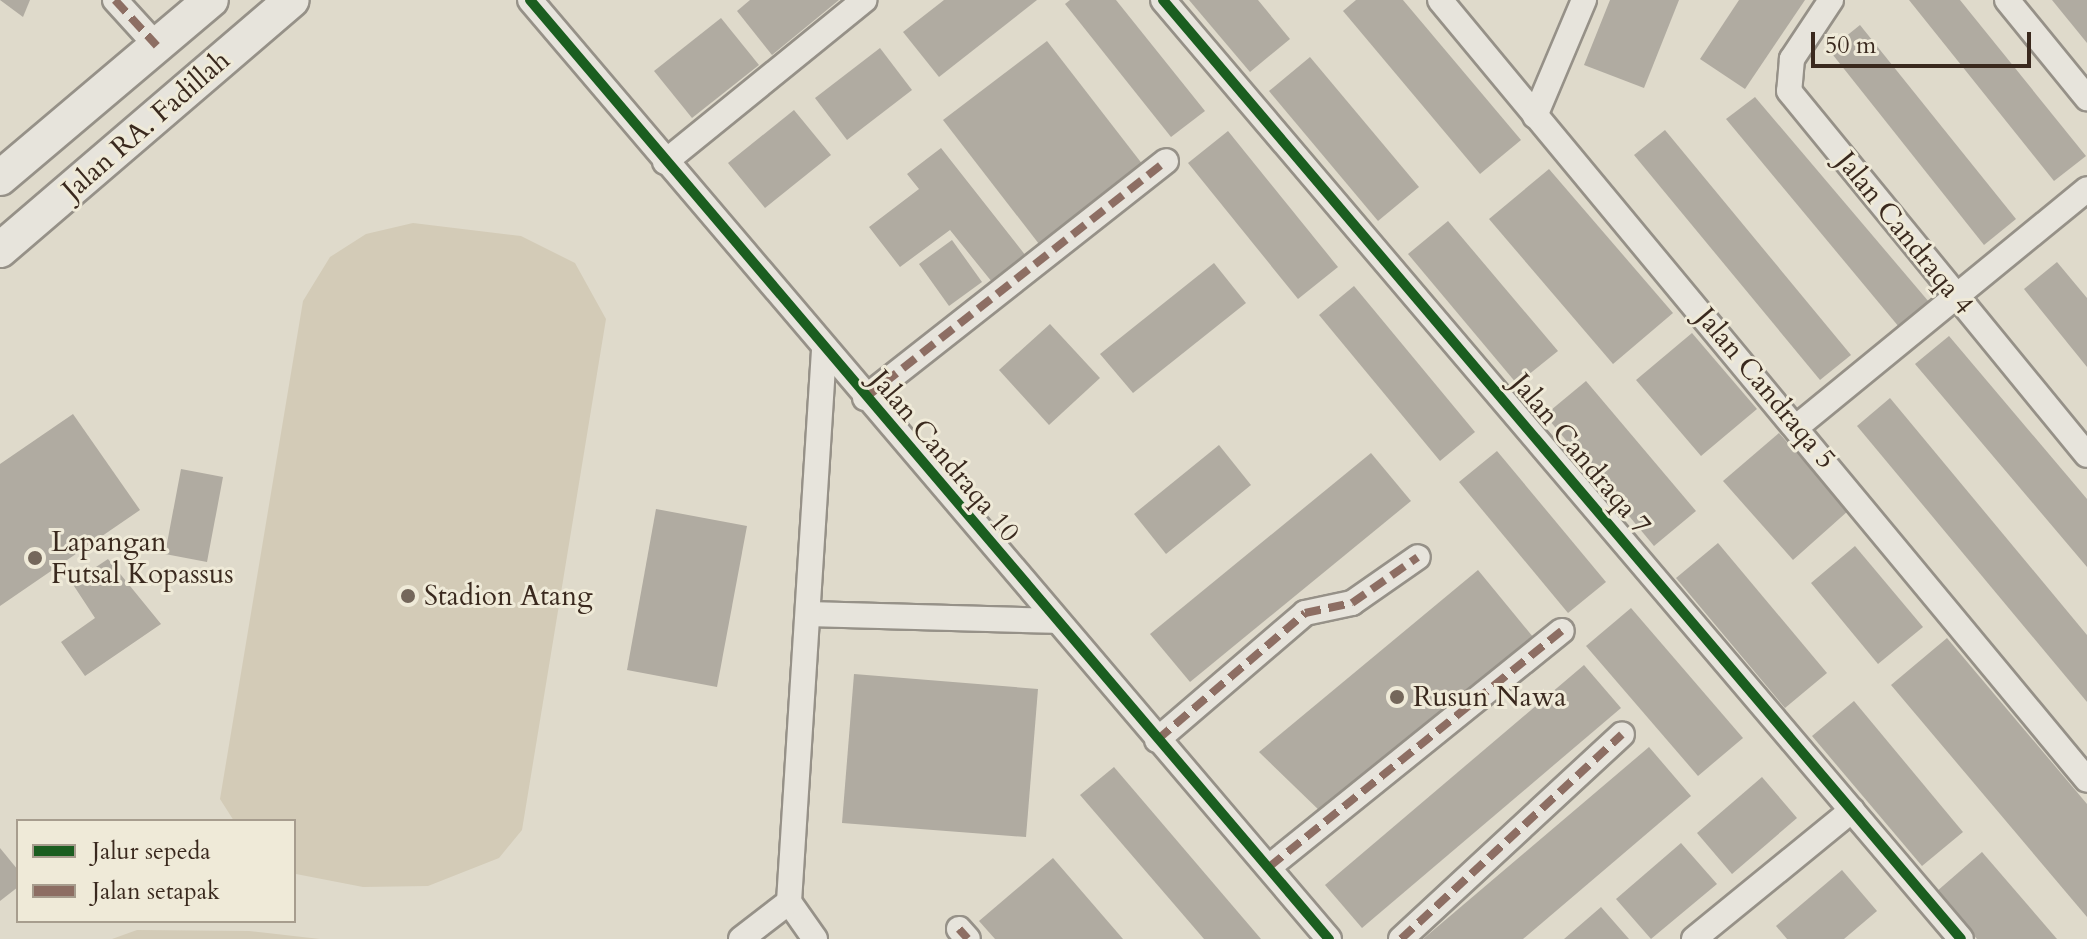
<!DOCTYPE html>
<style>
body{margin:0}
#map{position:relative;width:2087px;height:939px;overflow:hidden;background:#dfdacb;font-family:Cardo,serif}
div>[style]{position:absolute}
.green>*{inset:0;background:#d3cbb7}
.building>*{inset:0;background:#b0aba1}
.roads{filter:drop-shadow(2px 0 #969188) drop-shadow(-2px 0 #969188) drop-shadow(0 2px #969188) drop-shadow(0 -2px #969188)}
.street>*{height:24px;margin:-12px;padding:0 12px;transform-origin:12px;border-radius:12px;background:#e7e4dc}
.secondary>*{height:34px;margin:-17px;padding:0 17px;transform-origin:17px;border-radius:17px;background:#e7e4dc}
.quiet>*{height:8px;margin-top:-4px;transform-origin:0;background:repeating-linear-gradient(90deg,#8d6e63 0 16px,transparent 0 24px)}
.cycleway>*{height:10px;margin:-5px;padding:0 5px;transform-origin:5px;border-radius:5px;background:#1b5e20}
.dots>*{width:22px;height:22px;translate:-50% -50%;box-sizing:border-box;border:4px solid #efead8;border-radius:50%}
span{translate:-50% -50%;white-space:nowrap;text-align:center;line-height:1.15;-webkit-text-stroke:6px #efead8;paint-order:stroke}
.street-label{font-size:28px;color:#3a291e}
.poi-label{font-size:28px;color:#3a291e}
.left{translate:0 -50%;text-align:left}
.legend{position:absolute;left:16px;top:819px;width:280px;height:104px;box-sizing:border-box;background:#efead8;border:2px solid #a79d8e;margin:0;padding:10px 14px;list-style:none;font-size:24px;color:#3a291e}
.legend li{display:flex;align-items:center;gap:16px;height:40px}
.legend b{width:40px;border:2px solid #a79d8e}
.scale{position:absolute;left:1811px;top:32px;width:220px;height:36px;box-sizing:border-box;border:4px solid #3a291e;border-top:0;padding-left:10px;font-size:24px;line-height:28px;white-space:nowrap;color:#3a291e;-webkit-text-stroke:6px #efead8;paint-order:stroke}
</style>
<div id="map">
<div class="green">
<div style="clip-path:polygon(413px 223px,521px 236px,575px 263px,606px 319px,522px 830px,499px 858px,428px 886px,363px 887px,296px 874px,294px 821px,234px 821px,220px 799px,303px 301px,330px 257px,366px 234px)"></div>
<div style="clip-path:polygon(137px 930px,249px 931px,320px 939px,112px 939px)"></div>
</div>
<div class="building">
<div style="clip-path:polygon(0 0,30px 0,23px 17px)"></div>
<div style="clip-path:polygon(750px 0,839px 0,772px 55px,737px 11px)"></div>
<div style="clip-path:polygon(944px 0,1037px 0,939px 77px,903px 32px)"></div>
<div style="clip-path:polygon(1070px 0,1116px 0,1205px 111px,1171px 137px,1065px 4px)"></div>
<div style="clip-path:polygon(1189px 0,1258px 0,1290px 39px,1250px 72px)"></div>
<div style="clip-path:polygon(1356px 0,1403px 0,1521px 140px,1480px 174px,1343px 11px)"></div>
<div style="clip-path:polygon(1610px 0,1679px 0,1644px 88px,1584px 65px)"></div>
<div style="clip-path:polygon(1739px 0,1805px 0,1745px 89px,1700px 59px)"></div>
<div style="clip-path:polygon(1909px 0,1960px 0,2086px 156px,2054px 181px)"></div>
<div style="clip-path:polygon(2052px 0,2087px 0,2087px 43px)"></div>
<div style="clip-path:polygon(721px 18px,759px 65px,692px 118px,654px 71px)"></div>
<div style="clip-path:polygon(1860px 25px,2016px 219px,1984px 245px,1829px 50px)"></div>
<div style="clip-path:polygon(1047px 41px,1143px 165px,1039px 244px,943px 120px)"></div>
<div style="clip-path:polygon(880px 48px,912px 90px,847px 140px,815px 98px)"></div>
<div style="clip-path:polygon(1310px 57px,1419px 187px,1378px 221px,1269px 91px)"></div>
<div style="clip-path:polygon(1755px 97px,1929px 302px,1899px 327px,1726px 119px)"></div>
<div style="clip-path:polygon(794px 110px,831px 155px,765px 208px,728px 163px)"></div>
<div style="clip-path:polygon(1665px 130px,1851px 355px,1820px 380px,1634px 155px)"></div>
<div style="clip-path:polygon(1228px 131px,1338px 267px,1298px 299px,1188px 163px)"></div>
<div style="clip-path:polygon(941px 148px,1026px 256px,992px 282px,950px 230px,900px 267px,869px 227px,919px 189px,907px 174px)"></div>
<div style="clip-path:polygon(1549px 169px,1673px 313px,1613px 364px,1489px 219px)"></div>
<div style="clip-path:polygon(1448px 221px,1558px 351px,1517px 384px,1408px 254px)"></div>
<div style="clip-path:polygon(952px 240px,982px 282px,949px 306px,919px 264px)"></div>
<div style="clip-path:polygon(2057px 262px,2087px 298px,2087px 367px,2024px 289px)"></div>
<div style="clip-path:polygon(1214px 263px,1246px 303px,1133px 393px,1100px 354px)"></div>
<div style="clip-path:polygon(1354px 286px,1475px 432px,1440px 461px,1319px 315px)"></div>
<div style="clip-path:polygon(1050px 324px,1100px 378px,1049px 425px,999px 370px)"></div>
<div style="clip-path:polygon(1692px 333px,1757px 409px,1701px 456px,1636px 380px)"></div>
<div style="clip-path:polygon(1949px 336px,2087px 499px,2087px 567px,1915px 364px)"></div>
<div style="clip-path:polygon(1586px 381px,1696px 511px,1654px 546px,1545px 415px)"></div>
<div style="clip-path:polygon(1890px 398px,2087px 635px,2087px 702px,1857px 426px)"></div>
<div style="clip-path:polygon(73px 414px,140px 510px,0 606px,0 464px)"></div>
<div style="clip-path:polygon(1779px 433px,1848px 511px,1793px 560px,1723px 481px)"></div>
<div style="clip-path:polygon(1219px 445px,1251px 485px,1166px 554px,1134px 514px)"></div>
<div style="clip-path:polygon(1497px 451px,1606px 582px,1568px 613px,1459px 482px)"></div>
<div style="clip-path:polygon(1371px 453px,1411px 501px,1190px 682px,1150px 634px)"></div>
<div style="clip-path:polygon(181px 469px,223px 477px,207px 562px,165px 554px)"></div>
<div style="clip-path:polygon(656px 509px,747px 526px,717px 687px,627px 670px)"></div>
<div style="clip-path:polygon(1718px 543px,1827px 673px,1785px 708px,1676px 578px)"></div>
<div style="clip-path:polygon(1855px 546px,1923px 627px,1878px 664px,1811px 583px)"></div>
<div style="clip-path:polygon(108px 559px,161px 624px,85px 676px,61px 642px,95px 618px,72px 583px)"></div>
<div style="clip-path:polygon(1478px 570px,1538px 643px,1323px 814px,1259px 752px)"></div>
<div style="clip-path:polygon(1631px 608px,1743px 738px,1698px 776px,1586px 646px)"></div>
<div style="clip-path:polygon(1947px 638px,2087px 804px,2087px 917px,1891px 685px)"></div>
<div style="clip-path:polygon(1584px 665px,1621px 708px,1362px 928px,1325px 885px)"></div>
<div style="clip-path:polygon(854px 674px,1038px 689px,1026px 837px,842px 823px)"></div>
<div style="clip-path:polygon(1854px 701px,1963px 832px,1922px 866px,1812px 736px)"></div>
<div style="clip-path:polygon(1649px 747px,1691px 796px,1603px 871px,1523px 939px,1423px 939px)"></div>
<div style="clip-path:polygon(1114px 767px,1261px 939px,1204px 939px,1080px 795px)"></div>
<div style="clip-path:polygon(1762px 777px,1797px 818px,1732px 874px,1697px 833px)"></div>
<div style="clip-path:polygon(1681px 843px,1717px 884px,1651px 939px,1616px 899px)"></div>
<div style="clip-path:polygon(0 848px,18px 870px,18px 887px,0 901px)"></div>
<div style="clip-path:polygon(1982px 852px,2057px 939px,1977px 939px,1936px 892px)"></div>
<div style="clip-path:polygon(1053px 858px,1123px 939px,995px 939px,979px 921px)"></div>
<div style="clip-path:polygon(1842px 870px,1877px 911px,1844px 939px,1787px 939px,1776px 926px)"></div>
<div style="clip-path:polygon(1601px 907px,1629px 939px,1564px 939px)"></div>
</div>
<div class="roads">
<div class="street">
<div style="left:115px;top:0;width:62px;rotate:47.6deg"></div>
<div style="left:530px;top:0;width:1233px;rotate:49.61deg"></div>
<div style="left:1163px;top:0;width:1232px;rotate:49.64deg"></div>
<div style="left:1440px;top:0;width:1013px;rotate:50.32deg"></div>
<div style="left:1831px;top:0;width:71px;rotate:123.5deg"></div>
<div style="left:1792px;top:59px;width:32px;rotate:95deg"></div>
<div style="left:1789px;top:91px;width:470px;rotate:50.7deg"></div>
<div style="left:2007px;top:0;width:127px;rotate:50.8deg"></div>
<div style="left:1535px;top:116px;width:126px;rotate:-67.1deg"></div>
<div style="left:665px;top:162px;width:257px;rotate:-39.1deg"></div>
<div style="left:865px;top:398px;width:383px;rotate:-38.2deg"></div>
<div style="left:1799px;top:425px;width:372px;rotate:-39.3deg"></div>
<div style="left:808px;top:614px;width:245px;rotate:1.6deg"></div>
<div style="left:1157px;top:740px;width:195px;rotate:-40.6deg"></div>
<div style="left:1305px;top:613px;width:48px;rotate:-12deg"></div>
<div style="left:1352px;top:603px;width:80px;rotate:-34.9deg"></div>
<div style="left:1269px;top:867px;width:376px;rotate:-38.9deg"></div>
<div style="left:959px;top:929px;width:13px;rotate:48deg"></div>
<div style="left:741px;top:939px;width:61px;rotate:-37.6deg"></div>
<div style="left:815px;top:939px;width:45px;rotate:-125.1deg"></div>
<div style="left:789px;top:902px;width:553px;rotate:-86.37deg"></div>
<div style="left:1401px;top:939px;width:301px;rotate:-42.8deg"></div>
<div style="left:1694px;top:939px;width:204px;rotate:-39.2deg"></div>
</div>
<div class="secondary">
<div style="left:0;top:178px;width:276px;rotate:-40.2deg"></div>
<div style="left:0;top:250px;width:384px;rotate:-40.6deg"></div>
</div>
</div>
<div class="quiet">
<div style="left:115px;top:0;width:62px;rotate:47.6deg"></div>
<div style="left:865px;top:398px;width:383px;rotate:-38.2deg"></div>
<div style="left:1157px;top:740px;width:195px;rotate:-40.6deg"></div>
<div style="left:1305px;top:613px;width:48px;rotate:-12deg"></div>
<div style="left:1352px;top:603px;width:80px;rotate:-34.9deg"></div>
<div style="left:1269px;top:867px;width:376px;rotate:-38.9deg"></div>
<div style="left:959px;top:929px;width:13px;rotate:48deg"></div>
<div style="left:1401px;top:939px;width:301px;rotate:-42.8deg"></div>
</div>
<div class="cycleway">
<div style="left:530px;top:0;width:1233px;rotate:49.61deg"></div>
<div style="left:1163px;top:0;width:1232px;rotate:49.64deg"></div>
</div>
<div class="dots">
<div style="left:35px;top:558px;background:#74675b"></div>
<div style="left:408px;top:596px;background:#74675b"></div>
<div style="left:1397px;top:697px;background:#74675b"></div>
</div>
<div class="street-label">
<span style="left:146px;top:125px;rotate:-41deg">Jalan RA. Fadillah</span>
<span style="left:1905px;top:233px;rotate:51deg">Jalan Candraqa 4</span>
<span style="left:1766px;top:388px;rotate:50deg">Jalan Candraqa 5</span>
<span style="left:1581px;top:454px;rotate:50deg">Jalan Candraqa 7</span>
<span style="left:945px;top:456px;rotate:50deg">Jalan Candraqa 10</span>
</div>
<div class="poi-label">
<span class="left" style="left:51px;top:558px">Lapangan<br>Futsal Kopassus</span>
<span class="left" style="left:424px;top:596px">Stadion Atang</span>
<span class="left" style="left:1413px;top:697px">Rusun Nawa</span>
</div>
<ul class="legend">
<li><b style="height:10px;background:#1b5e20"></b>Jalur sepeda</li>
<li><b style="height:10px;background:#8d6e63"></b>Jalan setapak</li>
</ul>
<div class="scale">50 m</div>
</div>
